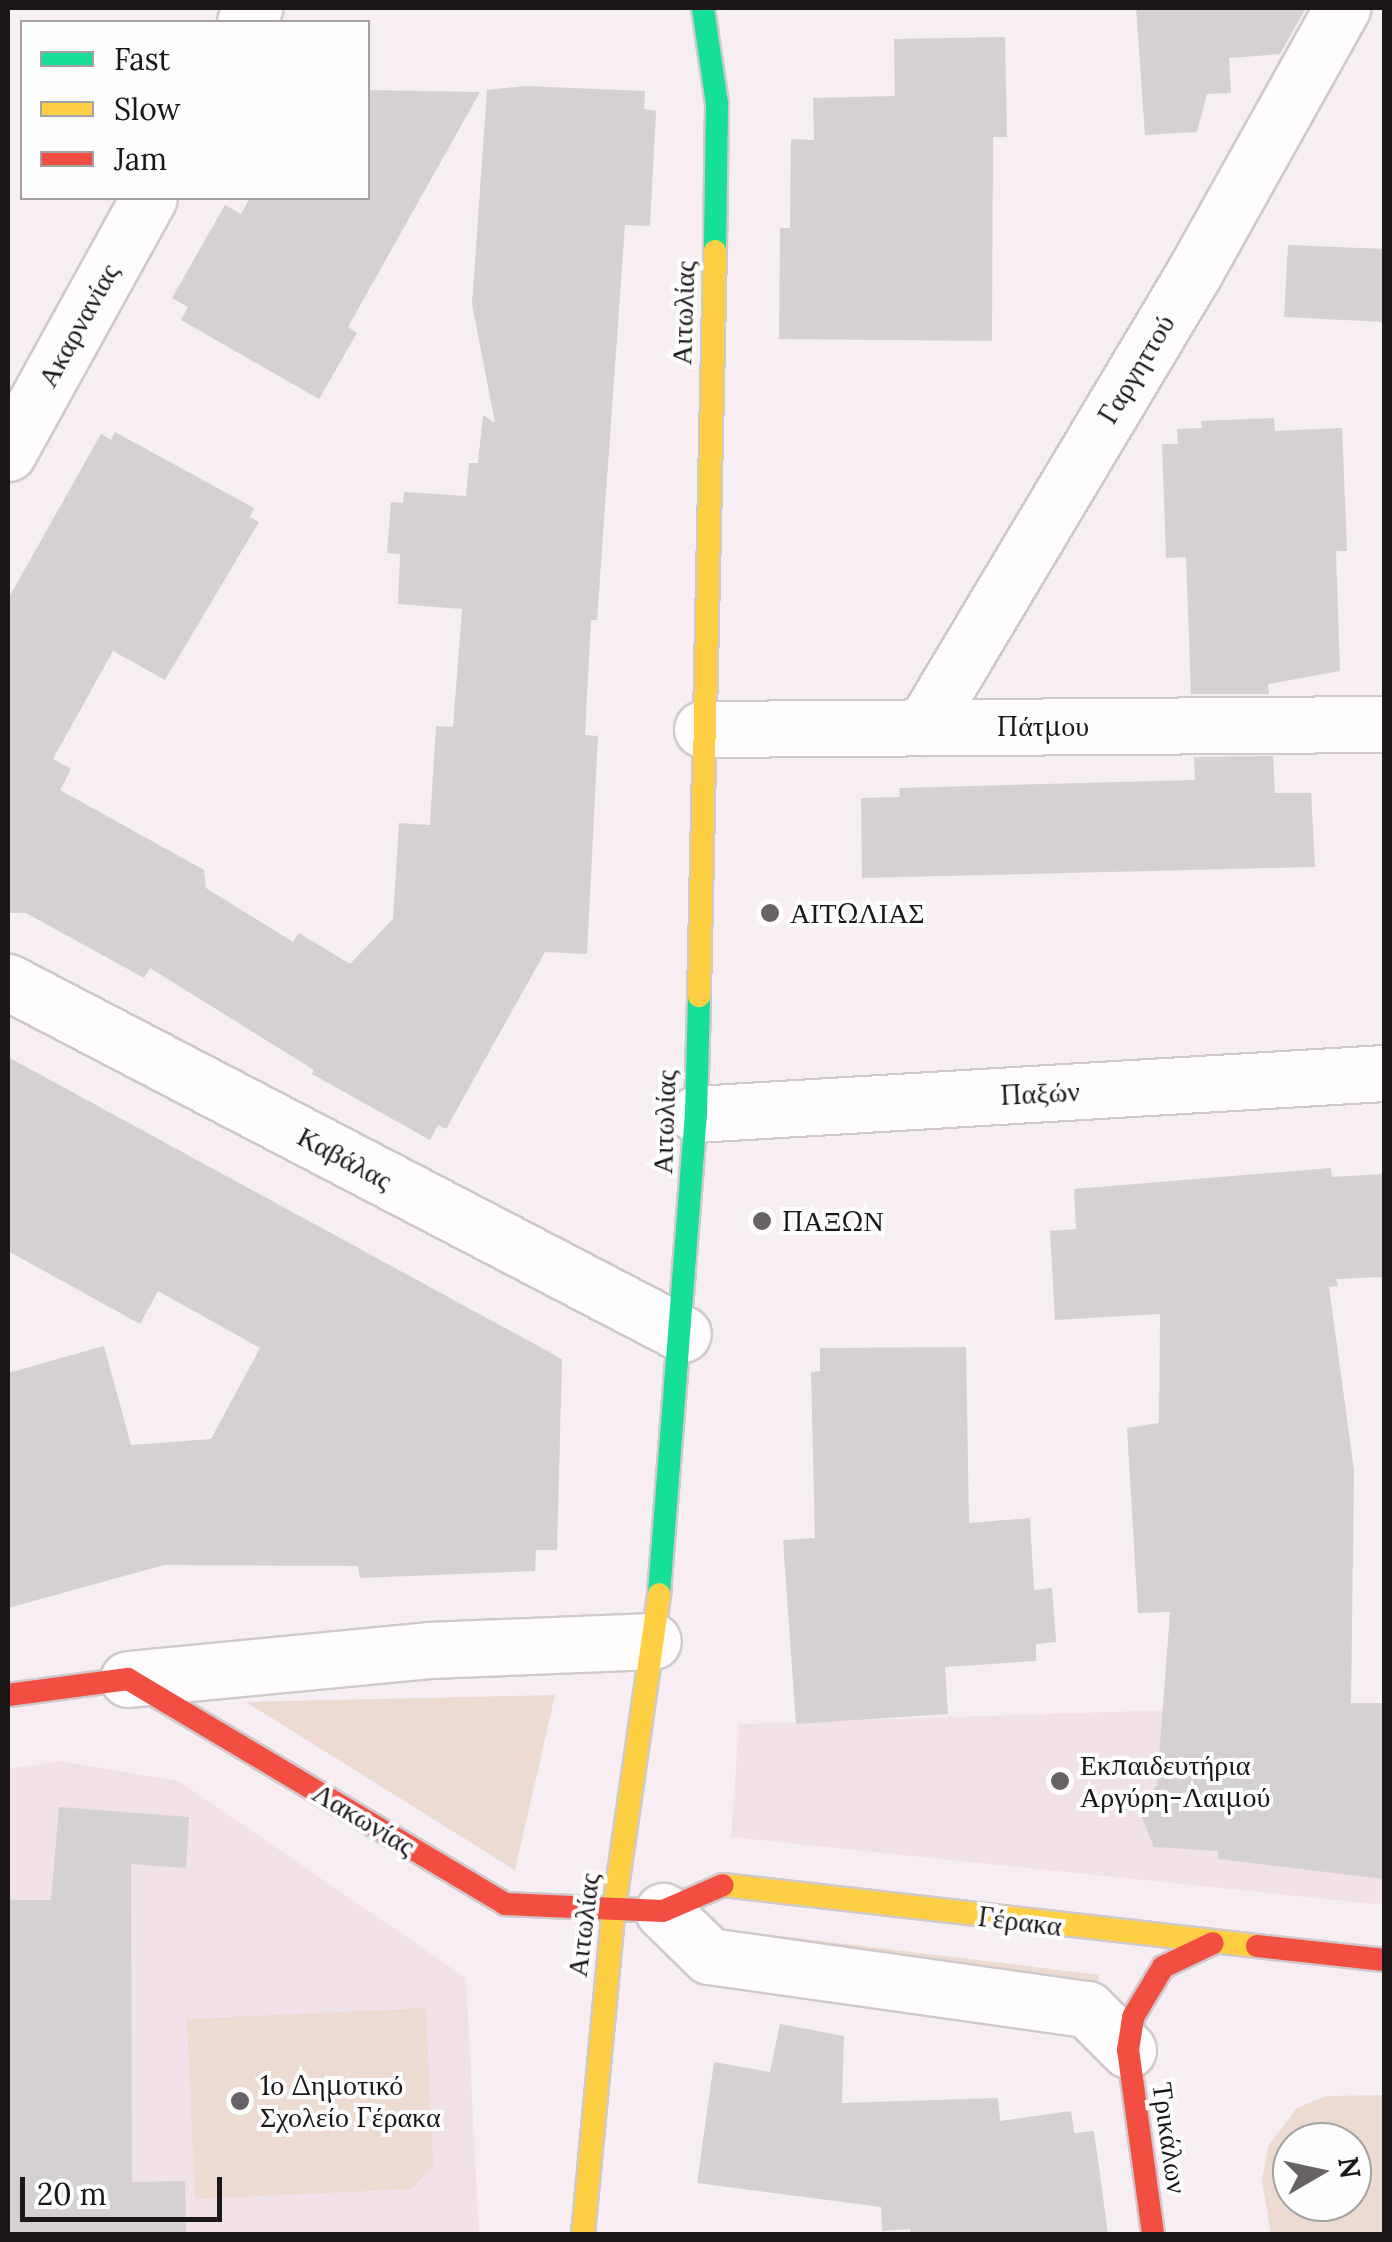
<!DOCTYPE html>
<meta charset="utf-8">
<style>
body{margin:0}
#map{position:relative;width:1392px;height:2242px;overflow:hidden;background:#f6eef2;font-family:Lora,serif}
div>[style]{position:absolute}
.built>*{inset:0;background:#f1e1e8}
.green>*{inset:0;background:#eddad1}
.building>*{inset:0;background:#d4d0d3}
.roads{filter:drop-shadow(2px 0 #d0c9cc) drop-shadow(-2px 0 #d0c9cc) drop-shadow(0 2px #d0c9cc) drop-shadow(0 -2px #d0c9cc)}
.street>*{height:55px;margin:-27.5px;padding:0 27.5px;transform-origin:27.5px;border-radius:27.5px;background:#fefcfd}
.fast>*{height:22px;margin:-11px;padding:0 11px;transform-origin:11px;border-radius:11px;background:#16e098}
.slow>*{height:22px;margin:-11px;padding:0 11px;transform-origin:11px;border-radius:11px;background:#ffcf43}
.jam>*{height:22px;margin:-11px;padding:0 11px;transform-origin:11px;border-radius:11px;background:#f24e42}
.dots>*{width:28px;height:28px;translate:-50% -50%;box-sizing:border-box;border:5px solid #fdfdfd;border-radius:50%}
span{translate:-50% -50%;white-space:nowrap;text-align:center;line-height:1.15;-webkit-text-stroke:8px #fdfdfd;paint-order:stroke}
.street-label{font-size:28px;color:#1b1618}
.poi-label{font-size:28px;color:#1b1618}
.left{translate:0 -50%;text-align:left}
.frame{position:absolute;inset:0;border:10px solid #1b1618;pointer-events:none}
.legend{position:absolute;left:20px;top:20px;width:350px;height:180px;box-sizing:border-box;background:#fdfdfd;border:2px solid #a3a1a1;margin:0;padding:12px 18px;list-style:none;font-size:30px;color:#1b1618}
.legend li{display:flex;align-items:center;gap:20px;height:50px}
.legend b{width:50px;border:2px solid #a3a1a1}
.north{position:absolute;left:1272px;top:2122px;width:100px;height:100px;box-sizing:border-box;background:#fdfdfd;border:2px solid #a3a1a1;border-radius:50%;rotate:81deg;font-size:28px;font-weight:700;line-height:40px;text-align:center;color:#1b1618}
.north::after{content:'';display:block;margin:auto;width:35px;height:45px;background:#686264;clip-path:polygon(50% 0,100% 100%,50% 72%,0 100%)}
.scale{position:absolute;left:20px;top:2177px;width:202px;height:45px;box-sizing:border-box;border:5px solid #1b1618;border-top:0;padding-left:12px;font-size:30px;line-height:35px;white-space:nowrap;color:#1b1618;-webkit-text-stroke:8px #fdfdfd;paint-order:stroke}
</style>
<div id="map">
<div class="built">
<div style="clip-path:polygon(1384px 1703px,1384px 1905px,731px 1837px,739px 1724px)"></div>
<div style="clip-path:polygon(60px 1761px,179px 1781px,466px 1978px,479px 2234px,8px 2234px,8px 1769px)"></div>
</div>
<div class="green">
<div style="clip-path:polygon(555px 1695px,515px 1870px,246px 1702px)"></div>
<div style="clip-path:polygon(699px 1926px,1099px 1975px,1095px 1994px)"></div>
<div style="clip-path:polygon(426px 2008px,433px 2166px,411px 2189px,195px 2199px,187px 2019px)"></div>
<div style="clip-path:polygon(evenodd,1384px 2095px,1384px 2234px,1271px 2234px,1262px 2181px,1268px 2146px,1297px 2108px,1327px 2096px,1384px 2095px,1292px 2142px,1352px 2142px,1352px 2202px,1292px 2202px,1292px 2142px)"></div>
</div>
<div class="building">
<div style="clip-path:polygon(1136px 8px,1306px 8px,1280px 54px,1229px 58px,1231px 93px,1207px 94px,1197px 132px,1145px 135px)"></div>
<div style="clip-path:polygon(1005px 37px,1007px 137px,993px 137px,992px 341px,779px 339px,780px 228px,790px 228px,791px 139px,814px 140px,813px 98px,895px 96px,894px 39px)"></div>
<div style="clip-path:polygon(524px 86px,645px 91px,644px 109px,656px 111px,650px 226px,625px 225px,597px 620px,591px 620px,585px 735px,598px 736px,587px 954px,545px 952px,446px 1129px,438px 1125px,430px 1140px,312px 1074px,314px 1070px,150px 968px,144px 978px,26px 913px,8px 913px,8px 599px,101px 434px,111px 440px,115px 432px,254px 508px,250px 517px,259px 522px,165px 680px,113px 651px,53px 759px,71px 769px,60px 790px,204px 870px,206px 888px,293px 942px,299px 933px,350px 964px,393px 919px,399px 823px,430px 825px,436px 726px,453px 727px,462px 609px,398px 604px,400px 554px,387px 553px,391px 502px,403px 503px,404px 492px,466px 496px,469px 463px,478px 463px,483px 415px,495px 423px,472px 304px,487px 90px)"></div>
<div style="clip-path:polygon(368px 90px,480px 92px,348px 327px,357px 333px,319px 399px,181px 320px,188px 307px,172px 298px,225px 205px,241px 214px,250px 198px,368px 198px)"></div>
<div style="clip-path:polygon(1288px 245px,1384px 249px,1384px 322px,1284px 317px)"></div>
<div style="clip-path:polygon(1274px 418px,1275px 431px,1342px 428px,1347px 551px,1336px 551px,1340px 671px,1268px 684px,1269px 694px,1191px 694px,1186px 557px,1166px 558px,1162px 444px,1178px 444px,1177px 429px,1202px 428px,1201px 421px)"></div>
<div style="clip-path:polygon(1273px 756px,1275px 793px,1311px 793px,1315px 867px,862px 878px,861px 798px,900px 797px,899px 788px,1195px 780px,1194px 757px)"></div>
<div style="clip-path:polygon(8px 1057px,562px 1359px,557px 1550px,536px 1550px,535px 1571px,360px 1578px,358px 1566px,164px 1565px,8px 1608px,8px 1373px,104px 1346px,131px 1445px,211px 1439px,260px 1348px,158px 1291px,140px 1324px,8px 1251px)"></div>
<div style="clip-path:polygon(1331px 1168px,1332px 1177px,1384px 1174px,1384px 1277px,1336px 1279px,1338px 1286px,1329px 1287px,1354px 1470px,1351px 1703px,1384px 1703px,1384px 1879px,1218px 1859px,1218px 1851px,1154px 1847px,1138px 1808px,1157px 1785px,1170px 1612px,1138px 1613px,1127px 1428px,1159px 1423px,1160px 1314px,1055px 1320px,1050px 1231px,1076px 1229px,1074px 1189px)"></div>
<div style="clip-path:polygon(966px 1347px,969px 1523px,1030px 1518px,1034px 1590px,1052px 1588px,1056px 1642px,1036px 1644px,1036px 1661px,945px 1667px,948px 1714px,796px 1724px,783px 1540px,815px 1538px,811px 1372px,820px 1371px,820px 1348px)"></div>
<div style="clip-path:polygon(59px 1807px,189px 1817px,186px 1868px,131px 1864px,132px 2182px,185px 2181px,186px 2234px,8px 2234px,8px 1900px,51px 1900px)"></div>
<div style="clip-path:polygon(780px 2024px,844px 2036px,842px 2103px,998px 2098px,1000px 2121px,1071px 2111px,1074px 2133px,1094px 2131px,1108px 2234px,910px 2234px,910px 2229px,882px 2231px,881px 2207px,697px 2183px,714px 2062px,770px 2072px)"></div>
</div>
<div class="roads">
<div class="street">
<div style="left:245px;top:22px;width:17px;rotate:-57deg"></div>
<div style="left:8px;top:453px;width:291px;rotate:-61.1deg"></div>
<div style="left:923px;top:727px;width:529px;rotate:-59.17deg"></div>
<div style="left:1194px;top:273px;width:304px;rotate:-60.8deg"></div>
<div style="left:702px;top:729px;width:682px;rotate:-0.42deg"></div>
<div style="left:8px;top:982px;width:761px;rotate:27.54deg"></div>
<div style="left:696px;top:1114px;width:689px;rotate:-3.41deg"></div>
<div style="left:128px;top:1679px;width:302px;rotate:-5.5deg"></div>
<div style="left:429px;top:1650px;width:224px;rotate:-2.3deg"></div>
<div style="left:663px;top:1911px;width:64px;rotate:44.4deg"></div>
<div style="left:709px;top:1956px;width:382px;rotate:8deg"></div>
<div style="left:1087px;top:2009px;width:58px;rotate:45deg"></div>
</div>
<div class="fast">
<div style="left:703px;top:8px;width:97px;rotate:81.7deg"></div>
<div style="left:717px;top:104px;width:147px;rotate:90.8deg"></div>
<div style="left:659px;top:1594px;width:481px;rotate:-85.6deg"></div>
<div style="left:696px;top:1114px;width:118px;rotate:-88.5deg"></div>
</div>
<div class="slow">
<div style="left:699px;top:996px;width:745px;rotate:-88.77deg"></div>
<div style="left:723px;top:1885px;width:537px;rotate:6.52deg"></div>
<div style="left:583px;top:2234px;width:327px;rotate:-84.6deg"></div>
<div style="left:614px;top:1908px;width:317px;rotate:-81.8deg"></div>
</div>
<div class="jam">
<div style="left:8px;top:1695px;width:121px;rotate:-7.6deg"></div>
<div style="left:128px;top:1679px;width:439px;rotate:30.8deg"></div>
<div style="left:505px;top:1904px;width:158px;rotate:2.5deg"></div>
<div style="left:663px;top:1911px;width:65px;rotate:-23.4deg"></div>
<div style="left:1257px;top:1946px;width:128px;rotate:6.3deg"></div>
<div style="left:1153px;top:2234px;width:186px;rotate:-97.7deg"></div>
<div style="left:1128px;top:2050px;width:33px;rotate:-81deg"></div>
<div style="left:1133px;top:2017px;width:58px;rotate:-59deg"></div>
<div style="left:1163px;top:1967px;width:55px;rotate:-25.6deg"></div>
</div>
</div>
<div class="dots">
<div style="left:770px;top:913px;background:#686264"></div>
<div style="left:762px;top:1221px;background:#686264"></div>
<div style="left:1060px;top:1781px;background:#686264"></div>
<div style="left:240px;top:2101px;background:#686264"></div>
</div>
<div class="street-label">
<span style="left:683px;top:313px;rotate:-88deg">Αιτωλίας</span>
<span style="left:78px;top:325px;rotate:-61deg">Ακαρνανίας</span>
<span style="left:1136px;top:369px;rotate:-59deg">Γαργηττού</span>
<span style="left:1043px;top:726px">Πάτμου</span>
<span style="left:1040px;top:1093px;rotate:-3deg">Παξών</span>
<span style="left:664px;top:1122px;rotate:-88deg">Αιτωλίας</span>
<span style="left:345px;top:1158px;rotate:28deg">Καβάλας</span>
<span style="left:364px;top:1819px;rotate:31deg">Λακωνίας</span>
<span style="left:1020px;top:1921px;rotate:7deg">Γέρακα</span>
<span style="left:583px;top:1925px;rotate:-83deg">Αιτωλίας</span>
<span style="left:1170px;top:2138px;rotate:82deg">Τρικάλων</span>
</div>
<div class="poi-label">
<span class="left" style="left:790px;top:913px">ΑΙΤΩΛΙΑΣ</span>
<span class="left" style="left:782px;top:1221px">ΠΑΞΩΝ</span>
<span class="left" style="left:1080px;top:1781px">Εκπαιδευτήρια<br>Αργύρη-Λαιμού</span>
<span class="left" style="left:260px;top:2101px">1ο Δημοτικό<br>Σχολείο Γέρακα</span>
</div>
<div class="frame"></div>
<ul class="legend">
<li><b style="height:12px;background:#16e098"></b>Fast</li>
<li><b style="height:12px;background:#ffcf43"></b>Slow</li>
<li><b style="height:12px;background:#f24e42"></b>Jam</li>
</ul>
<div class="north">N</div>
<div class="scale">20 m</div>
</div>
